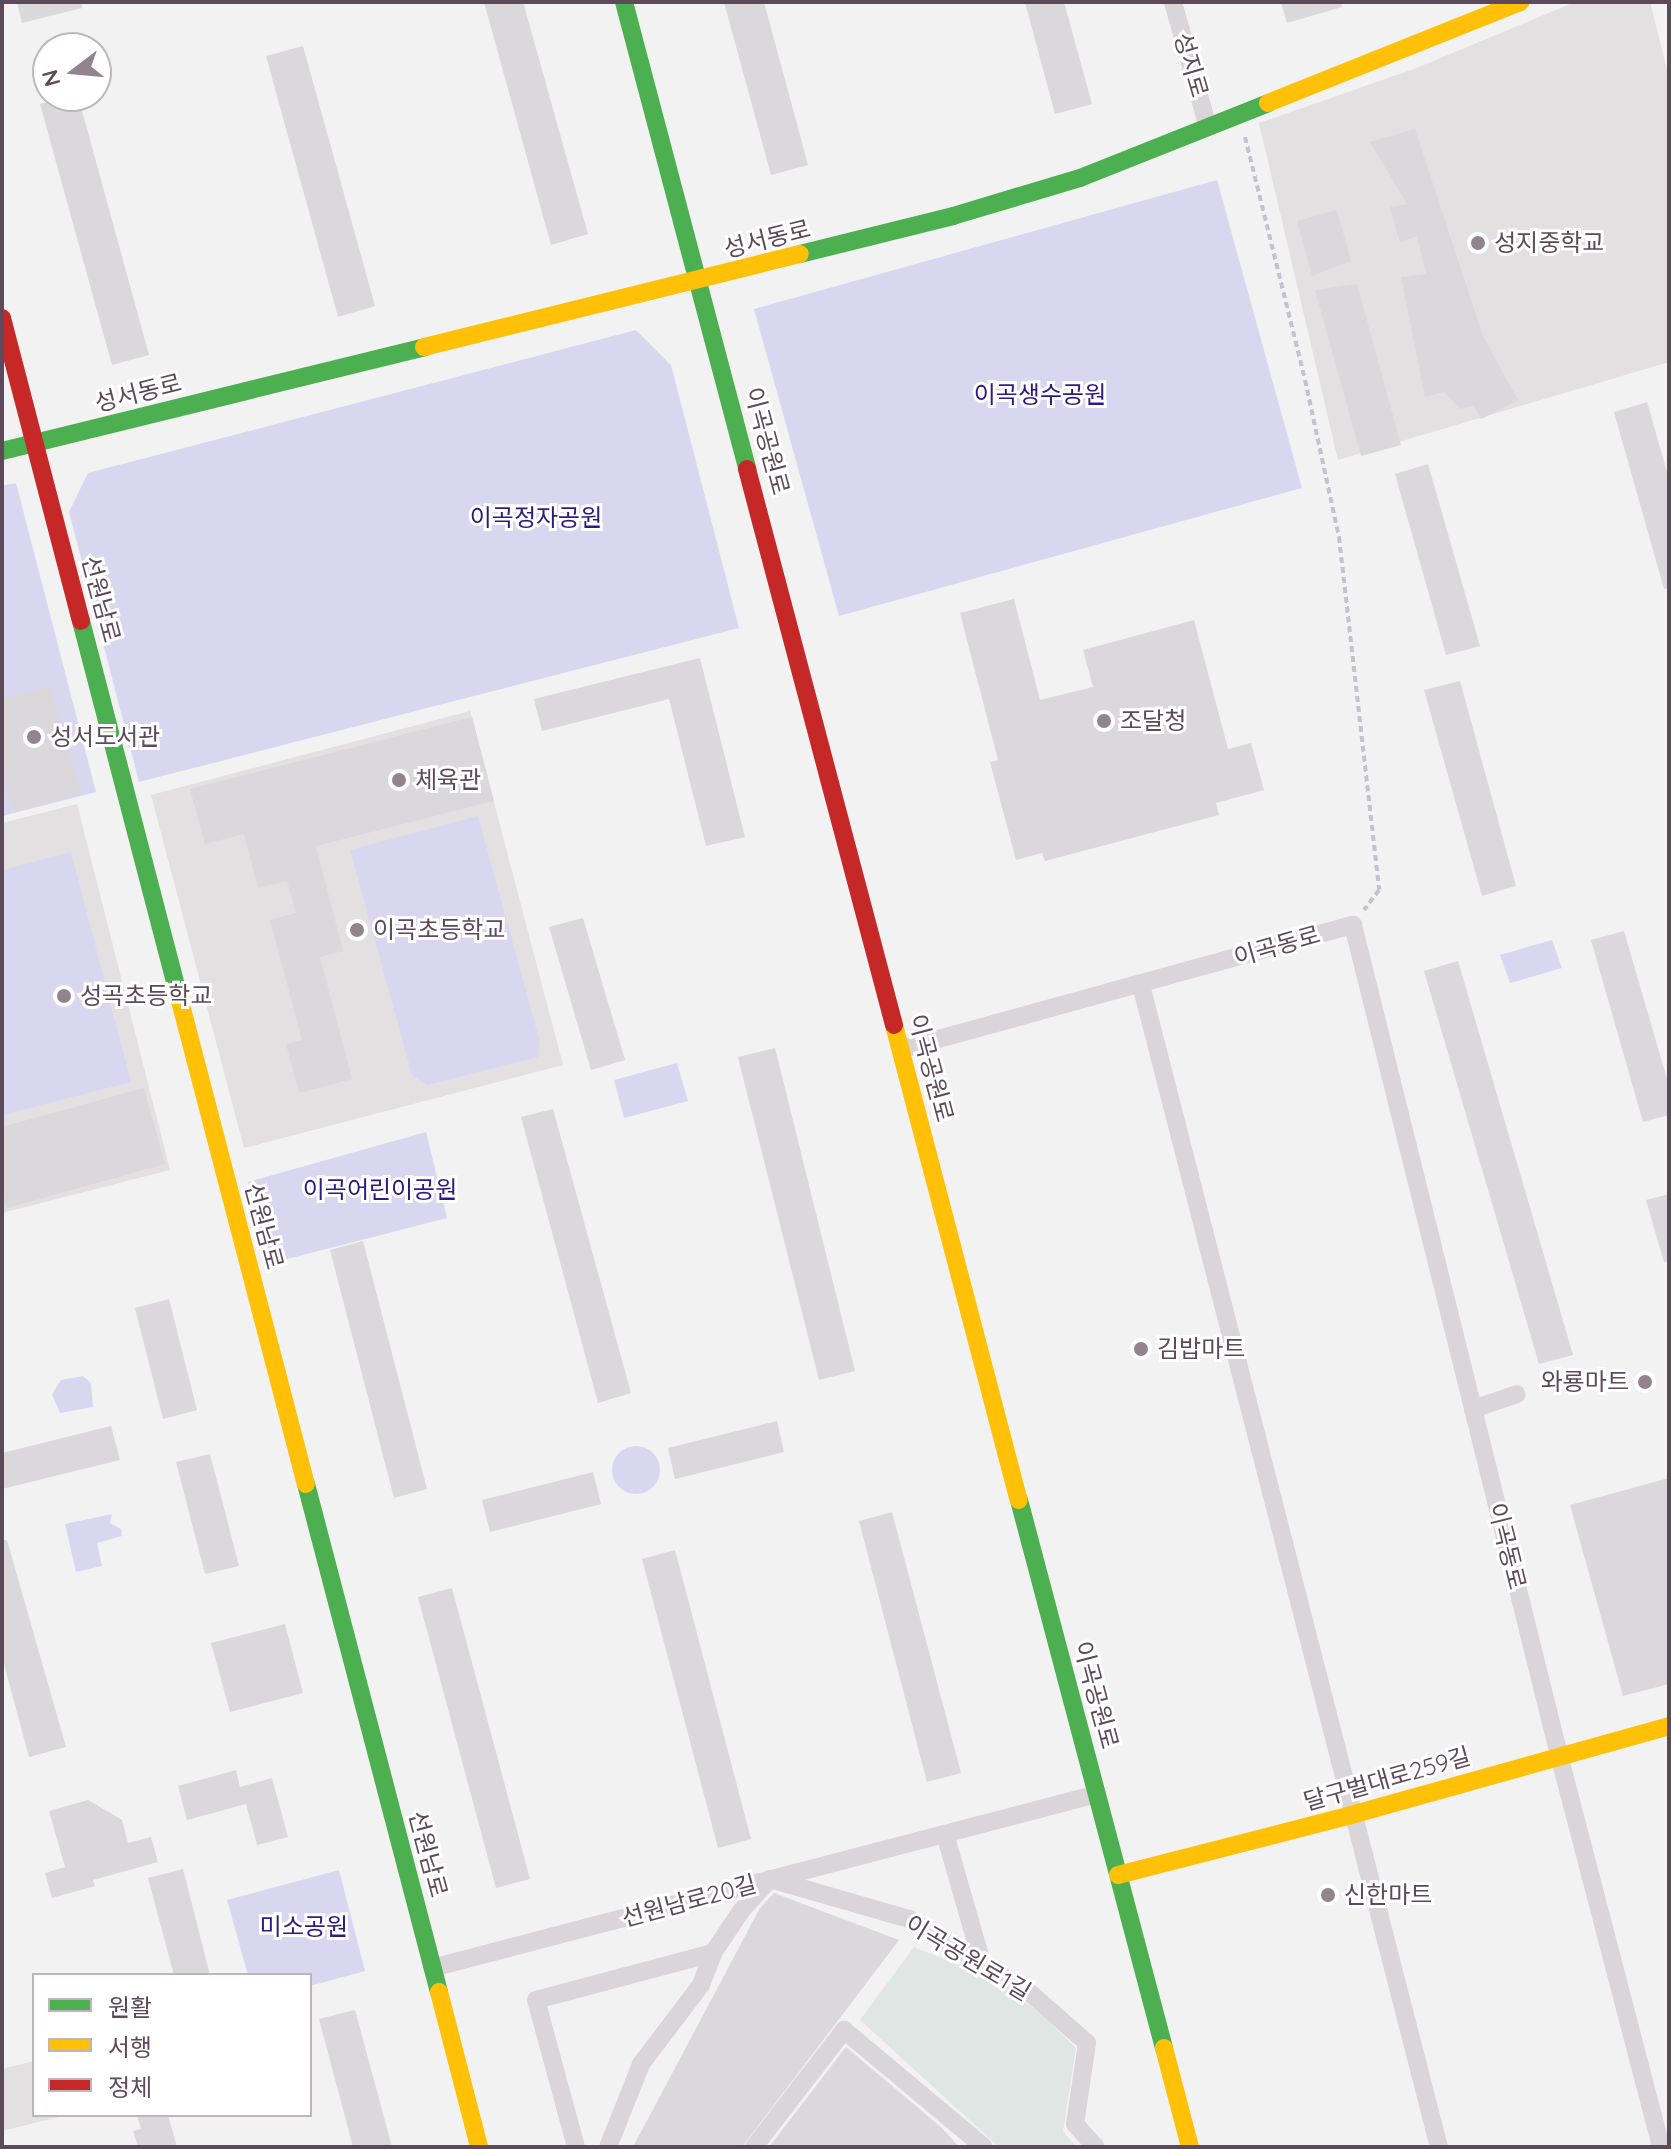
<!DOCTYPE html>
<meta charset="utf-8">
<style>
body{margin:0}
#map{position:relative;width:1671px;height:2149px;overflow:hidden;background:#f2f2f2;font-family:Quicksand,"Noto Sans KR",sans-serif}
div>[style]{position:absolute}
.commercial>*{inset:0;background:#e0e6e4}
.education>*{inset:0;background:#e2e0e0}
.green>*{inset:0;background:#d9d7f0}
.round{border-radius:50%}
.building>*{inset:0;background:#dad8da}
.path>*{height:4px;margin-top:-2px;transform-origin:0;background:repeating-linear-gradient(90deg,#c5c1cd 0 6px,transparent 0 10px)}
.street>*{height:18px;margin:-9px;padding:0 9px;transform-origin:9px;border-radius:9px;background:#d9d5d8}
.fast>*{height:18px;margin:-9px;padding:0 9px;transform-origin:9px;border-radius:9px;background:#4caf50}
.slow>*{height:18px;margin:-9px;padding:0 9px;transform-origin:9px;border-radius:9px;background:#ffc107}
.jam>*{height:18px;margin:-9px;padding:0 9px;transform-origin:9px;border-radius:9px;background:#c62828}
.dots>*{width:22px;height:22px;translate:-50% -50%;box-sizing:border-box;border:4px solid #fff;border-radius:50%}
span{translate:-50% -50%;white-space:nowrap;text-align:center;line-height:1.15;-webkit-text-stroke:6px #fff;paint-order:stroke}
.street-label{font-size:24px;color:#5e495a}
.poi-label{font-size:24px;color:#5e495a}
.left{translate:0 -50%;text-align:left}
.right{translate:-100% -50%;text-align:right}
.park-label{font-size:24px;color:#2e1980}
.frame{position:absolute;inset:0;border:4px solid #5e495a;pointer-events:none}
.legend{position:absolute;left:32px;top:1973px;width:280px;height:144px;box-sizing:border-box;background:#fff;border:2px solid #bfb6bd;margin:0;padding:10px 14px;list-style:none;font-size:24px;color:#5e495a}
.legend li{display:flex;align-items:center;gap:16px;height:40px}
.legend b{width:40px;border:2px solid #bfb6bd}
.north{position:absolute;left:32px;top:32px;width:80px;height:80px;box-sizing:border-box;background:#fff;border:2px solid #bfb6bd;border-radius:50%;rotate:254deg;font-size:22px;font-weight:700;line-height:32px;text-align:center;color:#5e495a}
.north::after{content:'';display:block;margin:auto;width:28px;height:36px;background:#92848f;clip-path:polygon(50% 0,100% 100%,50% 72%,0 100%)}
</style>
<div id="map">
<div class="commercial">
<div style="clip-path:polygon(914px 1947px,998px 1981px,1044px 2017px,1076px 2048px,1063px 2131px,1076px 2147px,999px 2147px,860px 2020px)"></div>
</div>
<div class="education">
<div style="clip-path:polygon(1575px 2px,1650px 2px,1669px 77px,1669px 362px,1338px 460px,1259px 123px,1414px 69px)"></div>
<div style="clip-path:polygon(470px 711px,563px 1065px,244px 1148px,151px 795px)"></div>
<div style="clip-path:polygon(77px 804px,170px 1170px,2px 1213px,2px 823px)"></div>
<div style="clip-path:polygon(34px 2061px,34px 2115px,67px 2115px,2px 2131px,2px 2069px)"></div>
</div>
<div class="green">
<div style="clip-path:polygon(1217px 180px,1302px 488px,839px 616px,754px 309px)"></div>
<div style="clip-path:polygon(636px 330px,671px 365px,739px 628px,139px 782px,69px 512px,88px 473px)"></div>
<div style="clip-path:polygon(16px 483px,96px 792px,2px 816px,2px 486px)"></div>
<div style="clip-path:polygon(478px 816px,540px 1042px,538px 1057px,427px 1085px,412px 1075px,350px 850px)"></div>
<div style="clip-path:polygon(71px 852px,131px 1082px,2px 1115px,2px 870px)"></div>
<div style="clip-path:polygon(1552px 940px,1562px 968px,1510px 983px,1500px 955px)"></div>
<div style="clip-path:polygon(677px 1063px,688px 1101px,624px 1118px,614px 1080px)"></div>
<div style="clip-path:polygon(426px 1132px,447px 1218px,268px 1264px,248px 1182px)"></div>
<div style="clip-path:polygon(83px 1376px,91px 1383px,93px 1407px,60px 1413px,52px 1394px,61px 1380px)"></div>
<div class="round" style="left:612px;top:1446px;width:48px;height:48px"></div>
<div style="clip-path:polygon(112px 1514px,110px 1523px,121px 1529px,122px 1536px,97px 1543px,102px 1566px,76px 1572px,65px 1524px)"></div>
<div style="clip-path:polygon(339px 1870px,365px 1971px,310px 1986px,310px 1975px,248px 1975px,227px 1900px)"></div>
</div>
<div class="building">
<div style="clip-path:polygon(17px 2px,81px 2px,82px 8px,22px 23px)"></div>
<div style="clip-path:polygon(484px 2px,523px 2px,588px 234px,551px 245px)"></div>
<div style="clip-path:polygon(724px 2px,764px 2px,808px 165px,771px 175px)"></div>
<div style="clip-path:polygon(1025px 2px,1064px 2px,1092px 104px,1055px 114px)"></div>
<div style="clip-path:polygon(1281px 2px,1341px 2px,1342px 7px,1287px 23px)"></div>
<div style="clip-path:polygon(303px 46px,375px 306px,338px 317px,266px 56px)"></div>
<div style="clip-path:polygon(69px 96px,78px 96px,149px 355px,112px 365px,40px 104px)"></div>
<div style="clip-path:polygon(1415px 129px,1483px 336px,1518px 400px,1481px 419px,1474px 406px,1460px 409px,1444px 392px,1425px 397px,1401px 277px,1426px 274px,1417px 236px,1400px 243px,1390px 207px,1407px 204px,1370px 142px)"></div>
<div style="clip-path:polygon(1337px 210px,1351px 261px,1312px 276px,1297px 221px)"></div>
<div style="clip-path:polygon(1357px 284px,1401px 445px,1361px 456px,1315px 290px)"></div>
<div style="clip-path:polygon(1647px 402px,1669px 479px,1669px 588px,1664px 589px,1614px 412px)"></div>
<div style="clip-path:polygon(1428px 464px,1480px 646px,1446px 655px,1395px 474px)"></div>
<div style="clip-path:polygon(1014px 599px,1040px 700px,1093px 687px,1083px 650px,1194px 620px,1228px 749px,1251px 743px,1264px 790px,1216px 803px,1219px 815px,1045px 861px,1042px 853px,1016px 860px,990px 762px,998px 760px,960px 613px)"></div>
<div style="clip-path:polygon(700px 658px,745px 837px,706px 846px,669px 699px,542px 731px,534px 699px)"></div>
<div style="clip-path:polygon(1460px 681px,1516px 886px,1482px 896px,1424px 690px)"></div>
<div style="clip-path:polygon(50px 686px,81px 793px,14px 813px,2px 773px,2px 700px)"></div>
<div style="clip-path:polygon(472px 717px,494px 801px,316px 846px,343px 951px,320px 957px,352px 1079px,299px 1093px,286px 1044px,302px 1040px,270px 920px,296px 913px,287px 881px,258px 888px,244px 834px,205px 844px,190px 789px)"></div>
<div style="clip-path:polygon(583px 918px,625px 1060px,591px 1070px,549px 927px)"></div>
<div style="clip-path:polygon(1624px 931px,1669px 1086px,1669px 1115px,1643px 1122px,1591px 940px)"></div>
<div style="clip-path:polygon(1458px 961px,1573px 1355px,1539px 1364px,1424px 971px)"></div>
<div style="clip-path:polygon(775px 1048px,855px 1371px,819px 1380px,738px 1057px)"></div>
<div style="clip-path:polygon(144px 1088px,165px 1164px,7px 1208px,2px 1189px,2px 1127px)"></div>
<div style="clip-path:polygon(553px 1109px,631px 1393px,598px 1403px,521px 1117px)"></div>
<div style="clip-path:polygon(1669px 1194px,1669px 1261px,1664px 1262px,1646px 1200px)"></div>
<div style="clip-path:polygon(363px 1241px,427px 1489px,394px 1498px,330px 1250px)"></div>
<div style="clip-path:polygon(169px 1299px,197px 1410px,163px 1419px,135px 1308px)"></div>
<div style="clip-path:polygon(777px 1421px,784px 1452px,675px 1479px,668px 1448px)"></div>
<div style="clip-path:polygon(111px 1426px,120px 1460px,2px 1489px,2px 1453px)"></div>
<div style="clip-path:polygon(210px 1454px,239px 1566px,205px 1574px,176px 1462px)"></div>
<div style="clip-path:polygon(593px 1472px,601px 1504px,490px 1532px,482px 1500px)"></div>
<div style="clip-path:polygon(1669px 1478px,1669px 1684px,1623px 1696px,1570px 1505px)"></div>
<div style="clip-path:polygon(892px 1512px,961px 1773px,927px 1782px,859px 1521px)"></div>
<div style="clip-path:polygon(2px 1540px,7px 1540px,66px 1747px,29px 1757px,2px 1657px)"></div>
<div style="clip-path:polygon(675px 1550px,751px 1839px,718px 1848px,642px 1559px)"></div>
<div style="clip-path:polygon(452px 1588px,530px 1879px,496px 1888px,418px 1597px)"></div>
<div style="clip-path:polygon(285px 1624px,303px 1693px,230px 1712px,211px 1643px)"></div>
<div style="clip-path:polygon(236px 1770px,240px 1787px,272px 1778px,288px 1837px,257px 1845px,246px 1804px,187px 1820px,178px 1786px)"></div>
<div style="clip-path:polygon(88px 1800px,122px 1820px,128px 1843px,151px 1837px,158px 1862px,93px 1880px,95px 1886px,52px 1898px,45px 1873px,65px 1867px,49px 1811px)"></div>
<div style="clip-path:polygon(183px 1869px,210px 1975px,174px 1975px,148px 1878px)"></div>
<div style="clip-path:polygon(774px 1893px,899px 1940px,742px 2147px,633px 2147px,760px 1908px)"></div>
<div style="clip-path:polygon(355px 2010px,392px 2147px,353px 2147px,319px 2019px)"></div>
<div style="clip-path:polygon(846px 2047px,942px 2128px,959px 2147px,769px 2147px)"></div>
<div style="clip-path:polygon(137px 2115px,168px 2115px,177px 2147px,138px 2147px,133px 2131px,141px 2129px)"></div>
</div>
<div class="path">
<div style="left:1245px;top:137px;width:250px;rotate:76.1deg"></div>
<div style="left:1305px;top:380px;width:161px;rotate:77.8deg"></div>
<div style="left:1339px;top:537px;width:355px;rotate:83.5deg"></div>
<div style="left:1379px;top:890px;width:25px;rotate:127deg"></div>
</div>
<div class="street">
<div style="left:1173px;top:2px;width:130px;rotate:74.4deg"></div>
<div style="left:1141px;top:985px;width:1200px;rotate:75.62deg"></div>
<div style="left:902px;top:1049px;width:468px;rotate:-15.4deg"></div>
<div style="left:1353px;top:925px;width:855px;rotate:76.06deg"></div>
<div style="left:1559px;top:1755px;width:405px;rotate:75.4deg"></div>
<div style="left:1473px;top:1409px;width:46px;rotate:-18.8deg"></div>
<div style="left:945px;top:1834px;width:134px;rotate:74deg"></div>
<div style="left:432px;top:1968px;width:687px;rotate:-14.66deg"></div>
<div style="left:576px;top:2147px;width:152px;rotate:-105.2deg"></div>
<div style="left:536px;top:2000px;width:183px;rotate:-14.9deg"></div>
<div style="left:608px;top:2147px;width:89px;rotate:-68.3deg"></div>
<div style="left:641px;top:2064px;width:99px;rotate:-52.8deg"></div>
<div style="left:701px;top:1985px;width:34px;rotate:-69deg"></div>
<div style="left:713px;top:1953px;width:50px;rotate:-56.3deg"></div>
<div style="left:741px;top:1911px;width:43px;rotate:-47.8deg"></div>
<div style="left:770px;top:1879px;width:145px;rotate:16.1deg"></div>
<div style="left:909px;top:1919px;width:140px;rotate:31.3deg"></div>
<div style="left:1029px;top:1992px;width:77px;rotate:41.3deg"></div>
<div style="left:1087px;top:2043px;width:82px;rotate:98.4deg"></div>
<div style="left:1075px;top:2124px;width:31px;rotate:48deg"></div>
<div style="left:754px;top:2147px;width:148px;rotate:-52.4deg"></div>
<div style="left:844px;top:2030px;width:182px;rotate:39.9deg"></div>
</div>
<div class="fast">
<div style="left:624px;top:2px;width:483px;rotate:75.2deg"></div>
<div style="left:800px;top:254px;width:158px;rotate:-13.9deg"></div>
<div style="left:953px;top:216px;width:133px;rotate:-16.7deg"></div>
<div style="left:1080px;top:178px;width:202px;rotate:-21.7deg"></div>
<div style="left:2px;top:451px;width:435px;rotate:-13.8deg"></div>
<div style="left:81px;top:621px;width:393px;rotate:75.4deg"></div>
<div style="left:306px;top:1484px;width:525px;rotate:75.33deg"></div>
<div style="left:1019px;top:1500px;width:567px;rotate:75.18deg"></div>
</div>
<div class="slow">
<div style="left:1268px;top:103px;width:272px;rotate:-21.8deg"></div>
<div style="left:424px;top:347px;width:387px;rotate:-13.9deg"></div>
<div style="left:180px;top:1001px;width:499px;rotate:75.4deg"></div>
<div style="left:894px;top:1025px;width:491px;rotate:75.3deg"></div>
<div style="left:1118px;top:1875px;width:241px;rotate:-14.4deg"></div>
<div style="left:1351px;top:1815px;width:330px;rotate:-15.6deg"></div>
<div style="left:439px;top:1992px;width:160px;rotate:75.5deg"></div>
<div style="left:1164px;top:2048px;width:102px;rotate:75.3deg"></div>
</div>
<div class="jam">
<div style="left:2px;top:318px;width:313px;rotate:75.4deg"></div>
<div style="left:747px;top:469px;width:575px;rotate:75.19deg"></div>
</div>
<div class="dots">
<div style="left:1478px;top:243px;background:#92848f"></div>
<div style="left:1104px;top:721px;background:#92848f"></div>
<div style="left:34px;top:737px;background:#92848f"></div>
<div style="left:399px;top:780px;background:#92848f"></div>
<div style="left:357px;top:930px;background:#92848f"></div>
<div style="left:64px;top:996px;background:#92848f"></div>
<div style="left:1141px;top:1349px;background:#92848f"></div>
<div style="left:1645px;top:1382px;background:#92848f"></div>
<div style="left:1328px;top:1895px;background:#92848f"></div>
</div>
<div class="street-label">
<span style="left:1191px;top:65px;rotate:74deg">성지로</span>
<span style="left:767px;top:239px;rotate:-14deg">성서동로</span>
<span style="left:138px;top:393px;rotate:-14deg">성서동로</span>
<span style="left:767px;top:441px;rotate:75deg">이곡공원로</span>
<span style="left:101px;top:599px;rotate:75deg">선원남로</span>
<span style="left:1277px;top:946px;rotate:-16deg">이곡동로</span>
<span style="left:931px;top:1068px;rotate:75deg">이곡공원로</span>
<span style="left:264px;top:1226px;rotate:75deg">선원남로</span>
<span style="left:1507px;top:1546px;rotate:76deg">이곡동로</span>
<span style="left:1096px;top:1695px;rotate:75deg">이곡공원로</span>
<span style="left:1387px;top:1779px;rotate:-16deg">달구벌대로259길</span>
<span style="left:428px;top:1854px;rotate:75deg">선원남로</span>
<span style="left:689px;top:1901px;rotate:-15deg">선원남로20길</span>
<span style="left:968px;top:1958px;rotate:31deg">이곡공원로1길</span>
</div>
<div class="poi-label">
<span class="left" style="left:1494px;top:243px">성지중학교</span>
<span class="left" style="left:1120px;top:721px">조달청</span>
<span class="left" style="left:50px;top:737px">성서도서관</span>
<span class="left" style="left:415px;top:780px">체육관</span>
<span class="left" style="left:373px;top:930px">이곡초등학교</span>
<span class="left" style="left:80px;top:996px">성곡초등학교</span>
<span class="left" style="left:1157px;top:1349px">김밥마트</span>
<span class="right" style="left:1629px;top:1382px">와룡마트</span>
<span class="left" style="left:1344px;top:1895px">신한마트</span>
</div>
<div class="park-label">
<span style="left:1040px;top:395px">이곡생수공원</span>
<span style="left:536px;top:518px">이곡정자공원</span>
<span style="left:380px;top:1190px">이곡어린이공원</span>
<span style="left:304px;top:1927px">미소공원</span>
</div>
<div class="frame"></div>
<ul class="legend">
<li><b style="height:10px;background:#4caf50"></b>원활</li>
<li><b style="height:10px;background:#ffc107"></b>서행</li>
<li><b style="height:10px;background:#c62828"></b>정체</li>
</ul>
<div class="north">N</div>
</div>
